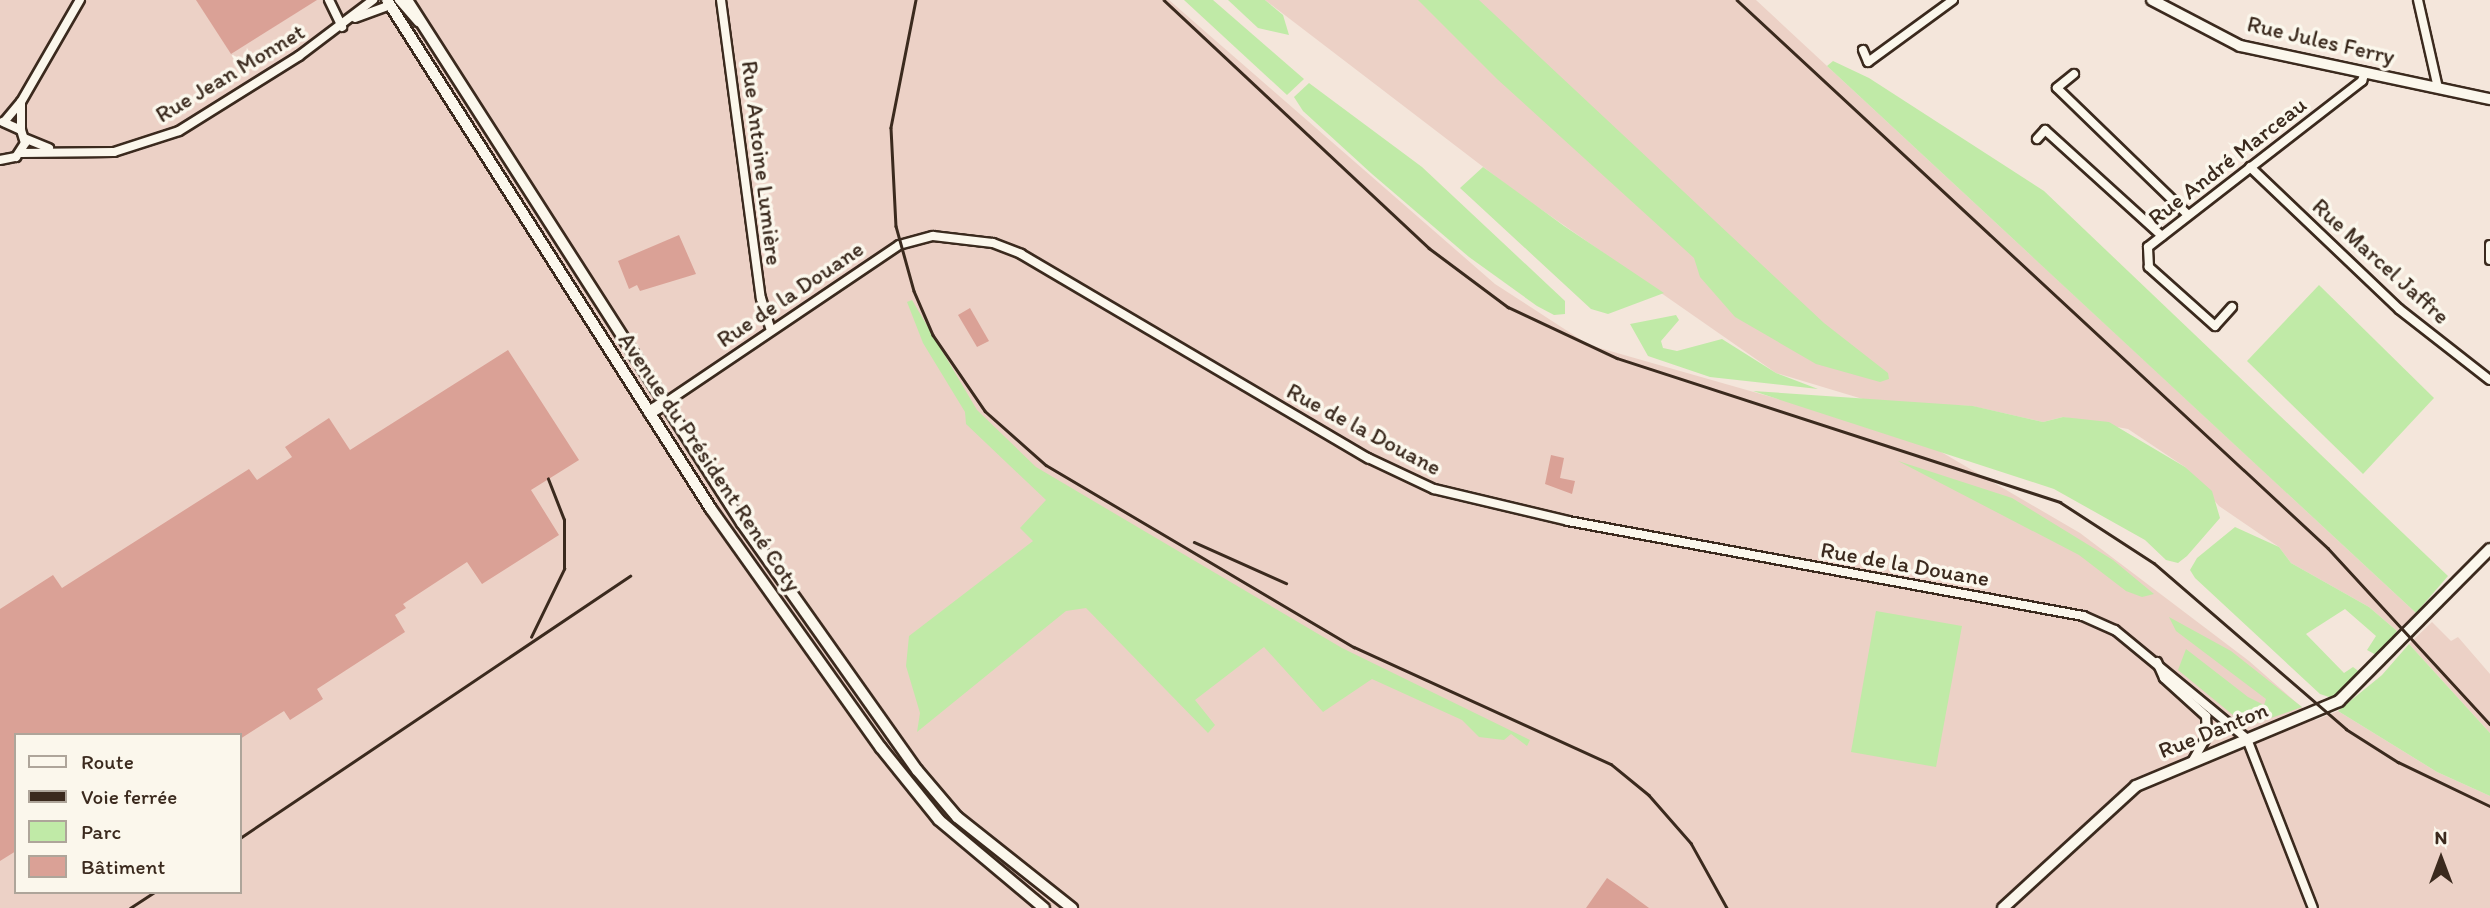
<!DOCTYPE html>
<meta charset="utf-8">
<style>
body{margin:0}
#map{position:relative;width:2490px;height:908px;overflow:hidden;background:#f4e6db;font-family:Itim,sans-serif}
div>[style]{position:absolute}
.built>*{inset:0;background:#ecd1c6}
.green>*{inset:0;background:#c0eaa7}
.building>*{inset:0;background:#daa196}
.roads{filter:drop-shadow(2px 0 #3b2a1e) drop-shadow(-2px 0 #3b2a1e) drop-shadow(0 2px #3b2a1e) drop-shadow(0 -2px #3b2a1e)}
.street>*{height:8px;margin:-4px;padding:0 4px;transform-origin:4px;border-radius:4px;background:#fbf7ec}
.secondary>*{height:10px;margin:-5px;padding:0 5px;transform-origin:5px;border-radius:5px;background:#fbf7ec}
.primary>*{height:12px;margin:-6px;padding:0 6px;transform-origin:6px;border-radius:6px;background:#fbf7ec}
.rail>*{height:2.5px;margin:-1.25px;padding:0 1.25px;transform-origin:1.25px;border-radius:1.25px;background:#3b2a1e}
span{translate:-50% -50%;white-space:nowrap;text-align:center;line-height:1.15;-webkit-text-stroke:7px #fbf7ec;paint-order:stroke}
.street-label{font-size:23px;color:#3b2a1e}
.legend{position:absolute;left:14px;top:733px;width:228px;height:161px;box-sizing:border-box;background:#fbf7ec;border:2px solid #aea59a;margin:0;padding:9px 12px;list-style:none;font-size:21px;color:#3b2a1e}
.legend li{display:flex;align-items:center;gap:14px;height:35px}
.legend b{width:35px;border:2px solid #aea59a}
.north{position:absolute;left:2406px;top:824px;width:70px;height:70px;-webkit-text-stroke:5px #fbf7ec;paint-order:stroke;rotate:0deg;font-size:19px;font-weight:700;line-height:28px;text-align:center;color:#3b2a1e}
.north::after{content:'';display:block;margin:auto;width:24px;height:32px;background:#3b2a1e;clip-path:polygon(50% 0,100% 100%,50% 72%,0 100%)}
</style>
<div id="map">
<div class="built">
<div style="clip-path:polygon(evenodd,0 0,1169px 0,1495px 284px,1589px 345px,1919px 439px,2080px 533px,2249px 661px,2316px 720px,2338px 711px,2437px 772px,2490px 796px,2490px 908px,0 908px,0 0,16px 735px,240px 735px,240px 892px,16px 892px,16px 735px)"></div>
<div style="clip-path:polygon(1265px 0,1756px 0,2416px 613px,2397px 631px,2369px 607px,2291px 563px,2279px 547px,2219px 506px,2185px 467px,2128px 429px,2063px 417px,2043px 422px,1972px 406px,1876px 403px,1776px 373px,1516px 192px)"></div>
<div style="clip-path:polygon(2432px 622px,2451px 641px,2458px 637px,2490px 674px,2490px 733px,2409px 644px)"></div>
</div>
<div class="green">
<div style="clip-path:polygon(1184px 0,1213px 0,1304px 79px,1287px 95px)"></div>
<div style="clip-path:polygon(1228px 0,1265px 0,1283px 15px,1289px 35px,1258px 28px)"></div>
<div style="clip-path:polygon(1418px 0,1479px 0,1824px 323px,1888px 373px,1889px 379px,1880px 382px,1816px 364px,1735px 317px,1700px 277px,1694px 258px,1497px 79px)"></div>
<div style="clip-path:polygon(1833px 61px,1869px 78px,2044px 191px,2448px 576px,2416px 613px,1827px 66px)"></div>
<div style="clip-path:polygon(1309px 83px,1422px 167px,1565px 301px,1565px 314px,1554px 315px,1537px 306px,1469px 257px,1372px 174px,1303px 111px,1294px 97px)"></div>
<div style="clip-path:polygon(1483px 167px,1564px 226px,1664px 293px,1608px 314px,1591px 309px,1460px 188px)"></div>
<div style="clip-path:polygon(2319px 285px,2434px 398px,2363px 474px,2247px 361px)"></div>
<div style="clip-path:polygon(912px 300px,977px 410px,1036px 467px,1342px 648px,1530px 740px,1527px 746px,1511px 734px,1504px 740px,1479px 737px,1462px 720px,1372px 679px,1323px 712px,1264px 647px,1195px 700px,1215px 725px,1208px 733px,1086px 608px,1066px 611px,917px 732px,920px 713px,906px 666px,909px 636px,1033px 541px,1020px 528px,1046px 500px,966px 424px,965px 412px,923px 343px,907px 302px)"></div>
<div style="clip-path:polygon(1676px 315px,1679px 320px,1661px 341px,1663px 348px,1677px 351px,1722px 339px,1776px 373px,1818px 389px,1710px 377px,1648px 356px,1630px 324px)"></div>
<div style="clip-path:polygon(1753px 391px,1973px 406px,2043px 422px,2063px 417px,2109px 422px,2185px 467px,2212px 491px,2220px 518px,2187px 556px,2178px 563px,2166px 560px,2145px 540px,2054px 489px)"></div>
<div style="clip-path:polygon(1898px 461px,2012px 498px,2113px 560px,2154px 594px,2142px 597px,2126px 591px,2079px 555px)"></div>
<div style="clip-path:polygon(2235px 527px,2279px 547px,2291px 563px,2369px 607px,2397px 631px,2378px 656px,2367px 650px,2376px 636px,2345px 609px,2306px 634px,2344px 673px,2353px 667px,2361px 673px,2348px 688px,2332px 698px,2320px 694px,2195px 578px,2190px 570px,2197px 558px)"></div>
<div style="clip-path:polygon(1876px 611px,1962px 626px,1936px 767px,1851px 752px)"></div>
<div style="clip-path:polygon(2169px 617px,2231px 651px,2302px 707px,2251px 725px,2239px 720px,2178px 670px,2186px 649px,2248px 697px,2264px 705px,2266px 699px,2176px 631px)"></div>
<div style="clip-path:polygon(2409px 644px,2490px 733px,2490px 796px,2437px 772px,2338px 711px,2382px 675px)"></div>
</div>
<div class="building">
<div style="clip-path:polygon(196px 0,317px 0,231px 54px)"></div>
<div style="clip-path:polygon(679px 235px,696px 274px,640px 291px,637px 285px,629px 289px,618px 261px)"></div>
<div style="clip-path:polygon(970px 308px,989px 341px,977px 347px,958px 315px)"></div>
<div style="clip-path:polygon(508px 350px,579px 460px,531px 490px,559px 535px,482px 584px,467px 562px,403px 604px,406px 608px,395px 615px,405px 632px,317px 689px,323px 699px,290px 720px,284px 711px,240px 739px,16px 735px,16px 851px,0 861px,0 609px,53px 575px,62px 588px,249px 469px,257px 480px,292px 457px,285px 447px,329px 418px,350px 450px)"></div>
<div style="clip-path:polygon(1551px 455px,1564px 458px,1560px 478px,1575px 481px,1572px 494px,1545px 484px)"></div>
<div style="clip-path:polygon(1607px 878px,1626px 891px,1649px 908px,1586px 908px)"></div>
</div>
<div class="roads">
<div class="street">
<div style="left:329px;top:0;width:30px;rotate:64deg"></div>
<div style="left:399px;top:0;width:29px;rotate:49deg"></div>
<div style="left:721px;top:0;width:301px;rotate:82.4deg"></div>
<div style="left:761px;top:298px;width:34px;rotate:73deg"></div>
<div style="left:2418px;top:0;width:90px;rotate:77.2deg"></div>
<div style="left:355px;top:18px;width:37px;rotate:-20deg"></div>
<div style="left:1863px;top:50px;width:13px;rotate:67deg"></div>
<div style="left:1868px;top:62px;width:105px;rotate:-36.1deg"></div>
<div style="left:2074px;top:74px;width:22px;rotate:141deg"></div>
<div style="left:2057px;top:88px;width:182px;rotate:44.1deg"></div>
<div style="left:4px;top:122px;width:26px;rotate:-50deg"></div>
<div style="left:21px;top:102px;width:118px;rotate:-60deg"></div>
<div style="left:21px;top:130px;width:28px;rotate:-90deg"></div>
<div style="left:24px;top:138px;width:27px;rotate:22deg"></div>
<div style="left:2037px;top:139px;width:12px;rotate:-48deg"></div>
<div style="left:2045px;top:130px;width:158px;rotate:42.2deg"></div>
<div style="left:21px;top:153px;width:93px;rotate:-0.6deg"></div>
<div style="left:114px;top:152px;width:68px;rotate:-17.9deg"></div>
<div style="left:179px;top:131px;width:142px;rotate:-32deg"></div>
<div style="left:299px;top:56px;width:93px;rotate:-37.1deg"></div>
<div style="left:0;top:160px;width:16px;rotate:-11deg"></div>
<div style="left:16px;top:157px;width:17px;rotate:-57deg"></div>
<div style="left:25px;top:143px;width:14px;rotate:-107deg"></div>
<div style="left:21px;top:130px;width:20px;rotate:-156deg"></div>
<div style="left:2250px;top:167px;width:206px;rotate:43.6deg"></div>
<div style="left:2399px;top:309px;width:115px;rotate:38deg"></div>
<div style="left:2490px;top:245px;width:15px;rotate:90deg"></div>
<div style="left:2232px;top:307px;width:25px;rotate:132deg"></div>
<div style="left:2215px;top:326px;width:89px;rotate:-138.2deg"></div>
<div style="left:2149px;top:267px;width:20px;rotate:-93deg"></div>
<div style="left:2148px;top:247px;width:271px;rotate:-37.8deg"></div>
<div style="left:2362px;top:81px;width:9px;rotate:-72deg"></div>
<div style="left:665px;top:403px;width:282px;rotate:-34deg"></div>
<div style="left:899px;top:245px;width:35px;rotate:-15deg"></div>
<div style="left:933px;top:236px;width:60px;rotate:6.7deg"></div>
<div style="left:993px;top:243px;width:30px;rotate:21deg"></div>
<div style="left:1021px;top:254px;width:403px;rotate:30.5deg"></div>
<div style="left:1368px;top:458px;width:73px;rotate:25.2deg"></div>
<div style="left:1434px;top:489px;width:138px;rotate:13.4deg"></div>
<div style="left:1568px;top:521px;width:524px;rotate:10.45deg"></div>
<div style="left:2083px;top:616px;width:35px;rotate:24deg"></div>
<div style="left:2115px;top:630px;width:171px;rotate:39.5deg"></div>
<div style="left:2247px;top:739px;width:181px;rotate:68.7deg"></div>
<div style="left:2157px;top:662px;width:17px;rotate:66deg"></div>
<div style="left:2164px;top:678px;width:57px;rotate:42.1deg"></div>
<div style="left:2206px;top:716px;width:20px;rotate:87deg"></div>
<div style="left:2207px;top:736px;width:30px;rotate:120deg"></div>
</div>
<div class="secondary">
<div style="left:387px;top:0;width:603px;rotate:57.52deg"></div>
<div style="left:711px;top:509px;width:293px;rotate:54.6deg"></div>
<div style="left:881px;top:748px;width:92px;rotate:51.1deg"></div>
<div style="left:939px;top:820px;width:137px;rotate:40deg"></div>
<div style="left:407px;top:0;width:621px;rotate:57.36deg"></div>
<div style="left:742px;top:523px;width:303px;rotate:54.7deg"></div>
<div style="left:917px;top:770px;width:62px;rotate:49.6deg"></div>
<div style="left:957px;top:817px;width:147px;rotate:38.4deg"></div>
<div style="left:2152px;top:0;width:99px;rotate:27.6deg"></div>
<div style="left:2240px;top:46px;width:256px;rotate:12deg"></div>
<div style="left:2003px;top:908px;width:180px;rotate:-42.5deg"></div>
<div style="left:2136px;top:786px;width:220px;rotate:-22.7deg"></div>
<div style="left:2339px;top:701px;width:214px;rotate:-45.2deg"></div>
</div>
<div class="primary">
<div style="left:650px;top:412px;width:17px;rotate:-31deg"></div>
</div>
</div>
<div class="rail">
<div style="left:916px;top:0;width:130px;rotate:101.1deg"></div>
<div style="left:891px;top:128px;width:98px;rotate:87.1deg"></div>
<div style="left:896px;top:226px;width:67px;rotate:74.5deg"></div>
<div style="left:914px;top:291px;width:48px;rotate:66.6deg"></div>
<div style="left:933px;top:335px;width:92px;rotate:55.6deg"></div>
<div style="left:985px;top:411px;width:81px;rotate:41.5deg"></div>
<div style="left:1046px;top:465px;width:358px;rotate:30.6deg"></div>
<div style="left:1354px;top:647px;width:282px;rotate:24.5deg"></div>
<div style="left:1611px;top:764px;width:49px;rotate:39.2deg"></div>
<div style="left:1649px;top:795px;width:64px;rotate:48.8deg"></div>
<div style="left:1691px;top:843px;width:74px;rotate:61deg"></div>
<div style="left:1164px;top:0;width:363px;rotate:43.1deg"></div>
<div style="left:1429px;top:248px;width:99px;rotate:36.8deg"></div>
<div style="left:1508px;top:307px;width:120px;rotate:25.1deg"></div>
<div style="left:1617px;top:358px;width:466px;rotate:18deg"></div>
<div style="left:2060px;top:502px;width:112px;rotate:33deg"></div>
<div style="left:2154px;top:563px;width:254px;rotate:40.8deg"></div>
<div style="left:2346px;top:729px;width:62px;rotate:32.4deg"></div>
<div style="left:2398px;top:762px;width:102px;rotate:25.6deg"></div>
<div style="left:1737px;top:0;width:806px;rotate:42.84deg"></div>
<div style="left:2328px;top:548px;width:239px;rotate:47.4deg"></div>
<div style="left:1194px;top:542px;width:101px;rotate:24deg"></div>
<div style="left:531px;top:637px;width:76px;rotate:-64.1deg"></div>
<div style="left:564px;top:569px;width:49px;rotate:-90deg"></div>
<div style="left:564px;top:520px;width:44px;rotate:-111.3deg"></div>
<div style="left:240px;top:838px;width:470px;rotate:-33.9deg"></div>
<div style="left:130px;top:908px;width:30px;rotate:-33deg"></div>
</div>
<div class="street-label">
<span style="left:2321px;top:40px;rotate:13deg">Rue Jules Ferry</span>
<span style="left:230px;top:73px;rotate:-31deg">Rue Jean Monnet</span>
<span style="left:2227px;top:161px;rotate:-38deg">Rue André Marceau</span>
<span style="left:762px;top:163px;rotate:83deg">Rue Antoine Lumière</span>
<span style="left:2381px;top:261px;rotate:42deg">Rue Marcel Jaffre</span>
<span style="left:790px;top:294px;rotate:-34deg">Rue de la Douane</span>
<span style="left:1364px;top:429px;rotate:28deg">Rue de la Douane</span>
<span style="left:710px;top:462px;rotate:56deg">Avenue du Président René Coty</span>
<span style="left:1905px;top:564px;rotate:10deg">Rue de la Douane</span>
<span style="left:2213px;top:730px;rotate:-22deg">Rue Danton</span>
</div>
<ul class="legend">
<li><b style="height:9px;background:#fbf7ec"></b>Route</li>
<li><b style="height:9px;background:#3b2a1e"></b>Voie ferrée</li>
<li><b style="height:19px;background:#c0eaa7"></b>Parc</li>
<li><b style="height:19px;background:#daa196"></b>Bâtiment</li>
</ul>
<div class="north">N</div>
</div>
